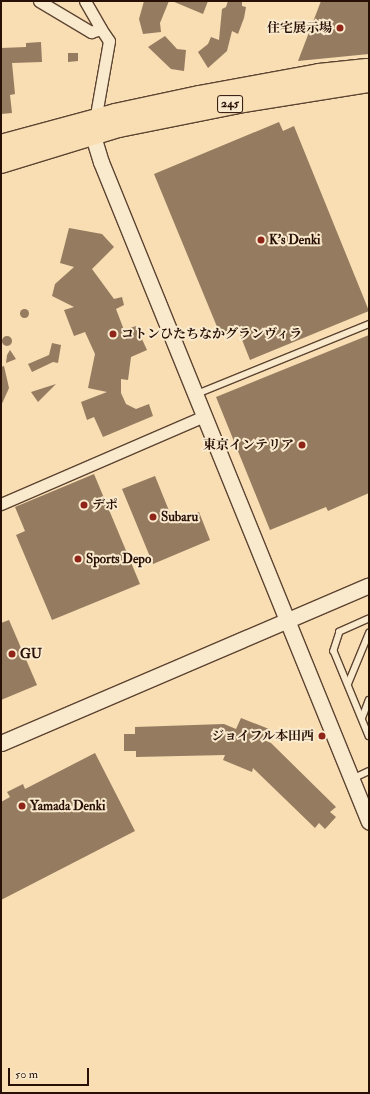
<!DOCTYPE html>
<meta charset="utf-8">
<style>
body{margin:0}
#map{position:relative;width:370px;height:1094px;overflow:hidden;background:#f8deb2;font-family:"IM FELL Double Pica","Noto Serif JP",serif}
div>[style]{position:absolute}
.building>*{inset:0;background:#957b60}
.round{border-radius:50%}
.roads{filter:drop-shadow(1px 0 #5d4432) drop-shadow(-1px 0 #5d4432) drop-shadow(0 1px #5d4432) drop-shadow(0 -1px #5d4432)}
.lane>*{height:5.5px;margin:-2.75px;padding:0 2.75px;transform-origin:2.75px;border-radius:2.75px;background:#faeacd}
.street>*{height:11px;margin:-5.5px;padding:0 5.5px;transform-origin:5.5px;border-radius:5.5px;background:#faeacd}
.secondary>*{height:15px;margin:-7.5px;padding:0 7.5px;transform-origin:7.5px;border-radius:7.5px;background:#faeacd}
.highway>*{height:20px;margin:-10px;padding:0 10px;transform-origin:10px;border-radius:10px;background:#f8deb2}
.dots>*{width:11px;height:11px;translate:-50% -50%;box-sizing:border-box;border:2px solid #faeacd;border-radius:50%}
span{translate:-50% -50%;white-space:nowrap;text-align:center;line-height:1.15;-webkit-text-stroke:4px #faeacd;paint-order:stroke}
.shield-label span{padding:1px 3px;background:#faeacd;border:1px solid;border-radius:3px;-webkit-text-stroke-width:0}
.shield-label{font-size:12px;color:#291007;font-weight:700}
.poi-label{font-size:13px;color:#291007;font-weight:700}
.right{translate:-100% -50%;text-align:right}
.left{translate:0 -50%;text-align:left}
.frame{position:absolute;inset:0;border:2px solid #291007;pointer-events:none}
.scale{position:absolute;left:8px;top:1068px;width:81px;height:18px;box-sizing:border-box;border:2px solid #291007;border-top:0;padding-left:5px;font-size:12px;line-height:14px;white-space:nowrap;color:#291007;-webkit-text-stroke:3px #faeacd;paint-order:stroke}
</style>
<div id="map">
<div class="building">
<div style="clip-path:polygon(144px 1px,169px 1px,160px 23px,161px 32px,143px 34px,139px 19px)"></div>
<div style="clip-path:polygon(172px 1px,208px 1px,203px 14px)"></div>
<div style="clip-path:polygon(228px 1px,242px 1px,242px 6px,246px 7px,244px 18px,238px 34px,232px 31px,227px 51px,208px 68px,198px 52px,208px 44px,211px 37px,219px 40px,222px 9px,226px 7px)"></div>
<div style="clip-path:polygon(321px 1px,369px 1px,369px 54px,298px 61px)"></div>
<div style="clip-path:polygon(165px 36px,177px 49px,186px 50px,184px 71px,171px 69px,148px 47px)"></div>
<div style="clip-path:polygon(41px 42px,42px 62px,12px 63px,15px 94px,10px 95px,12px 113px,1px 114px,1px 48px,26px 47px,26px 43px)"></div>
<div style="clip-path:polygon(68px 53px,78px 53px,78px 61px,68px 62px)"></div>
<div style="clip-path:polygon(279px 122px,283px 131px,294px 126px,369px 311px,250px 360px,237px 327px,220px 334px,154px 174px)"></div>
<div style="clip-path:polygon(69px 228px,102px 234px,114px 247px,92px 269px,114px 299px,122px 297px,124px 305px,116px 309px,124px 330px,136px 326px,147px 350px,131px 357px,128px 380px,121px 379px,121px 393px,126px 404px,136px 409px,149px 404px,153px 416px,103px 437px,94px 417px,87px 420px,81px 402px,107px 392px,88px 388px,95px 354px,85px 332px,74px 336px,64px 310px,74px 307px,52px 296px,55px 284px,74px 267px,60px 263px)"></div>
<div class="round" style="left:19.5px;top:308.5px;width:9px;height:9px"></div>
<div style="clip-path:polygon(369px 335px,369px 493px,328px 511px,326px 507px,270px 530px,216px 397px)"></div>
<div class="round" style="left:2px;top:336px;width:10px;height:10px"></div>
<div style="clip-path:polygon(52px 343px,61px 345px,58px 363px,53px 362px,32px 372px,28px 364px,49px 355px)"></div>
<div style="clip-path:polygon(10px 350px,16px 359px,6px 363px,7px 355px)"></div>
<div style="clip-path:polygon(4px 366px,9px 388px,1px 406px,1px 367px)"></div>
<div style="clip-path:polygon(56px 384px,38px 402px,31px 392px)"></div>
<div style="clip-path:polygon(94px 474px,140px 584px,52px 620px,16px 535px,25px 531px,15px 507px)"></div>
<div style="clip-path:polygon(155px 476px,174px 523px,199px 512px,210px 540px,153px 564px,122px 489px)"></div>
<div style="clip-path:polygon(9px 620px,37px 685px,1px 700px,1px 623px)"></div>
<div style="clip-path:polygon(241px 718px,269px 729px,264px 740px,271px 743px,336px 807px,330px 812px,336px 817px,325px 829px,319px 823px,315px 828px,253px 768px,252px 772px,223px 760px,225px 755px,136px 757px,136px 751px,124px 751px,124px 734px,135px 734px,135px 727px,224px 724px,236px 729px)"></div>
<div style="clip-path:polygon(95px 753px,135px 831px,1px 900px,1px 802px,10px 797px,7px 792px,23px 784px,25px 789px)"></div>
</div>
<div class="roads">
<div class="lane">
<div style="left:197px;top:394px;width:186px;rotate:-22.1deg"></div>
<div style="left:369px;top:619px;width:32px;rotate:156deg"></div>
<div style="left:340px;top:632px;width:20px;rotate:108deg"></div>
<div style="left:334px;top:651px;width:92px;rotate:67.6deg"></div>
<div style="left:348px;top:684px;width:55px;rotate:-67.6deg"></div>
<div style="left:362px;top:718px;width:19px;rotate:-69deg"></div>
<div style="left:352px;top:779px;width:19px;rotate:-25deg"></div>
</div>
<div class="street">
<div style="left:39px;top:1px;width:61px;rotate:30.8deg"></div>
<div style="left:91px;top:32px;width:10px;rotate:-17deg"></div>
<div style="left:101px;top:29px;width:14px;rotate:56deg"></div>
<div style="left:109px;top:41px;width:80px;rotate:100deg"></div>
<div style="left:85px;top:1px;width:32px;rotate:60deg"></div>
<div style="left:1px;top:504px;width:221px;rotate:-23.4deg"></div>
</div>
<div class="secondary">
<div style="left:94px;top:124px;width:12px;rotate:95deg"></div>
<div style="left:93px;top:136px;width:27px;rotate:73deg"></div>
<div style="left:101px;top:162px;width:712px;rotate:67.9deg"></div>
<div style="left:1px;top:743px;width:400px;rotate:-23.2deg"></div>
</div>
<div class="highway">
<div style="left:1px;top:145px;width:118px;rotate:-15.2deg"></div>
<div style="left:115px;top:114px;width:86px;rotate:-12.1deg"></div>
<div style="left:199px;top:96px;width:122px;rotate:-10.4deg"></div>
<div style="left:319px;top:74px;width:48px;rotate:-5.9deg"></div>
<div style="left:1px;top:163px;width:123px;rotate:-17deg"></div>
<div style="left:119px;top:127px;width:126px;rotate:-11.4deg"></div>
<div style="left:243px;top:102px;width:128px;rotate:-9deg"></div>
</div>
</div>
<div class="dots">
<div style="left:340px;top:28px;background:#8f2418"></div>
<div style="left:261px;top:240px;background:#8f2418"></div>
<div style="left:113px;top:334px;background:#8f2418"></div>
<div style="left:302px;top:445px;background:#8f2418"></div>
<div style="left:84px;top:505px;background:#8f2418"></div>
<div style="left:153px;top:517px;background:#8f2418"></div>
<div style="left:78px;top:559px;background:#8f2418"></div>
<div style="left:12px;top:654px;background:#8f2418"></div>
<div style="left:322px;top:736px;background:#8f2418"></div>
<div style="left:22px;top:806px;background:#8f2418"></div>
</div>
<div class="shield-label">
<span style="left:230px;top:104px">245</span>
</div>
<div class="poi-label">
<span class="right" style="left:332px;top:28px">住宅展示場</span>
<span class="left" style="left:269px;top:240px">K's Denki</span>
<span class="left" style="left:121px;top:334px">コトンひたちなかグランヴィラ</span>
<span class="right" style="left:294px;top:445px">東京インテリア</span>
<span class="left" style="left:92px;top:505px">デポ</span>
<span class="left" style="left:161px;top:517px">Subaru</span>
<span class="left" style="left:86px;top:559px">Sports Depo</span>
<span class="left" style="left:20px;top:654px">GU</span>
<span class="right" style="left:314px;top:736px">ジョイフル本田西</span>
<span class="left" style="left:30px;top:806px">Yamada Denki</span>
</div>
<div class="frame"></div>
<div class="scale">50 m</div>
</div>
